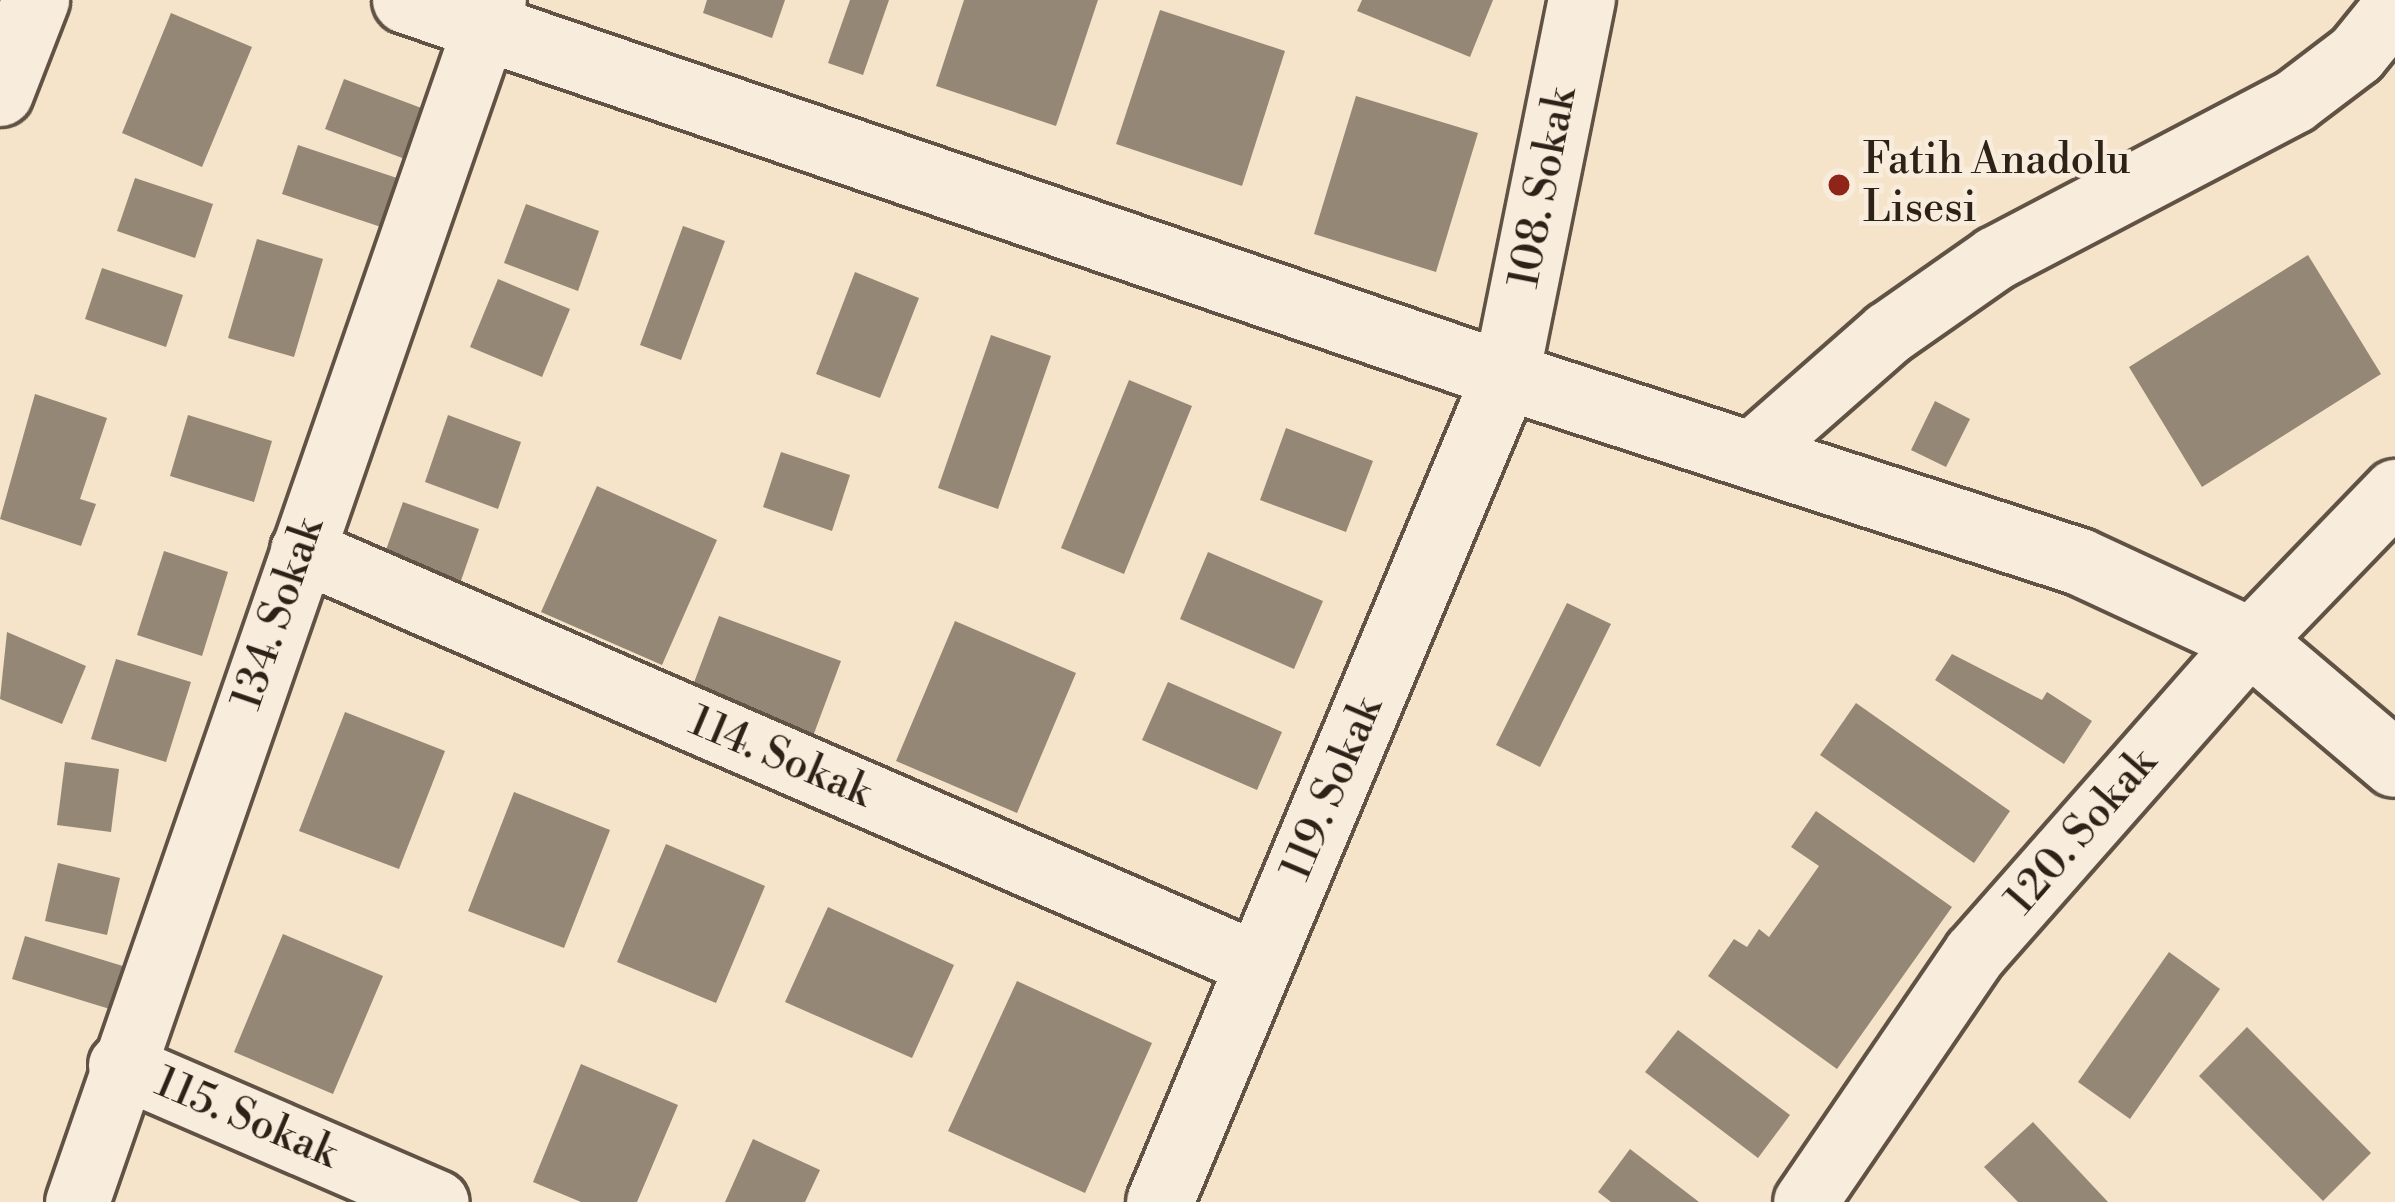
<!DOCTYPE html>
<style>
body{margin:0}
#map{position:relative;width:2395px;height:1202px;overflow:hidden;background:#f5e4ca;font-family:"Libre Bodoni",serif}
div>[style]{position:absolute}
.building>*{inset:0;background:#958775}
.roads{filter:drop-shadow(3px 0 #605244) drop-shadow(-3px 0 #605244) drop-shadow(0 3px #605244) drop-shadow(0 -3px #605244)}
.street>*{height:63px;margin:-31.5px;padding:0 31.5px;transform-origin:31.5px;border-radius:31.5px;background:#f8eddd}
.secondary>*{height:66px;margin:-33px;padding:0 33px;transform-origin:33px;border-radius:33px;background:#f8eddd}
.dots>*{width:33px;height:33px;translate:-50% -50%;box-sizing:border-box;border:6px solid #f8eddd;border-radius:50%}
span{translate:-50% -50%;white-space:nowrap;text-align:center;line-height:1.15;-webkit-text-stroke:9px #f8eddd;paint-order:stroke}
.poi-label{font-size:42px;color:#2e2218}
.left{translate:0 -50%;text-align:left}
.street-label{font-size:42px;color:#2e2218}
</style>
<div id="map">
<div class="building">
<div style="clip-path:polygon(707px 0,785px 0,772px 38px,703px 13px)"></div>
<div style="clip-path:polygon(850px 0,889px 0,863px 75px,828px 63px)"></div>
<div style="clip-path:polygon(964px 0,1098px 0,1056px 126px,936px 86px)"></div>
<div style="clip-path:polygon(1362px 0,1493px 0,1470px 57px,1357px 11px)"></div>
<div style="clip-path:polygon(1160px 10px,1285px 51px,1242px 186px,1116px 144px)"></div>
<div style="clip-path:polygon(171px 13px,252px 47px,202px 167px,122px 133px)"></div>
<div style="clip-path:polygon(344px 79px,424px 109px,405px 159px,325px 129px)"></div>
<div style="clip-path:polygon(1356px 96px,1478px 133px,1436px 272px,1314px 234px)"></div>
<div style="clip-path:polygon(298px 145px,400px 179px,384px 228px,282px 194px)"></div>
<div style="clip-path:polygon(135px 178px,213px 204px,195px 258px,117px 231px)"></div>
<div style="clip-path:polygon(526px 204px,599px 231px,578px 291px,504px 263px)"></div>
<div style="clip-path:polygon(683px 226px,725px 241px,681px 360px,640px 345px)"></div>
<div style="clip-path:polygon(257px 239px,323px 259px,294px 357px,228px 338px)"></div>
<div style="clip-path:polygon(2308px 255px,2381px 374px,2202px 487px,2129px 367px)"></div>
<div style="clip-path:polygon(102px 268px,183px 295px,166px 347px,85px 319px)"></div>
<div style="clip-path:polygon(855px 272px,919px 298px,880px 398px,816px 374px)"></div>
<div style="clip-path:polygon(498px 279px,570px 309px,542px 377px,470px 347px)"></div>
<div style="clip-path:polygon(991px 335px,1051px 356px,998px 509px,938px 488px)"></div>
<div style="clip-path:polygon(1129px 380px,1192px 406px,1124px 574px,1061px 548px)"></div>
<div style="clip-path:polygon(35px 394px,107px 418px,80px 499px,96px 504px,81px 546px,0 519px)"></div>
<div style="clip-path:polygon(1935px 401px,1970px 419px,1946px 467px,1911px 450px)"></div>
<div style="clip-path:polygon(188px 415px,272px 441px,254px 502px,170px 476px)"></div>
<div style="clip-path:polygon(448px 415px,521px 442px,498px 509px,425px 482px)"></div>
<div style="clip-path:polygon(1286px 428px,1373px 461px,1346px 532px,1260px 500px)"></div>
<div style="clip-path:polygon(781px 452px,850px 475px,832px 531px,763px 507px)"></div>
<div style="clip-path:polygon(597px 486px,717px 540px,662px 665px,541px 612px)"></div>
<div style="clip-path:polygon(403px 502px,479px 529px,457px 592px,381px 564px)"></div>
<div style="clip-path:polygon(164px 551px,228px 572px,202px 656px,137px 635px)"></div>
<div style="clip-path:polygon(1208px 552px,1323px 601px,1294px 669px,1180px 619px)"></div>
<div style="clip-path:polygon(1567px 603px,1611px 624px,1540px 767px,1496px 745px)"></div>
<div style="clip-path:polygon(719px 616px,841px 661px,806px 755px,684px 709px)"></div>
<div style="clip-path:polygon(955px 621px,1076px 673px,1017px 813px,896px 761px)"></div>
<div style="clip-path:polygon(7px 632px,86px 666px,62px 724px,0 699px)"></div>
<div style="clip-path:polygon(1952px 654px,2042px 700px,2047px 692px,2092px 721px,2064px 764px,1935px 680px)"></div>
<div style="clip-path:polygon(116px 659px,191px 682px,166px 762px,91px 739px)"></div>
<div style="clip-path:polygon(1168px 682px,1282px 732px,1257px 790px,1142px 740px)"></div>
<div style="clip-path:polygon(1856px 703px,2010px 811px,1974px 863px,1820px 755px)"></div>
<div style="clip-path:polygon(345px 712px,445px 751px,399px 869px,299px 831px)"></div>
<div style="clip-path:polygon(65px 762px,119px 769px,111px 832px,57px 825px)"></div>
<div style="clip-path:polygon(514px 792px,610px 830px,564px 948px,468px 911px)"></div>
<div style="clip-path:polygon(1816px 811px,1952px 907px,1837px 1069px,1708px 976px,1734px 939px,1747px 947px,1759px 929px,1769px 937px,1819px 866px,1791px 847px)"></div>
<div style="clip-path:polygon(666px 844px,765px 886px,716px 1003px,617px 962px)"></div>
<div style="clip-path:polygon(58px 863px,120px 878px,107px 935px,45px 921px)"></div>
<div style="clip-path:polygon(828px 907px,954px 965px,912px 1058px,785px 1002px)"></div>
<div style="clip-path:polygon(283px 934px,383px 976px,333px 1094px,234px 1052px)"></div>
<div style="clip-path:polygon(25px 936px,126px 967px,113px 1010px,12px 979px)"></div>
<div style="clip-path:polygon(2169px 952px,2220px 989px,2130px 1119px,2078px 1082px)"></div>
<div style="clip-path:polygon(1017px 981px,1152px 1043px,1085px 1193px,948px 1131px)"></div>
<div style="clip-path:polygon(2247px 1027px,2371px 1153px,2323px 1201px,2199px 1076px)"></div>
<div style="clip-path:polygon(1678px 1030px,1790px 1115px,1758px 1158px,1645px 1072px)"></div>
<div style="clip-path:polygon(581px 1064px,678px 1105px,637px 1202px,581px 1202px,533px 1182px)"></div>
<div style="clip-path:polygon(2033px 1122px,2108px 1202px,2018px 1202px,1984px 1167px)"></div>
<div style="clip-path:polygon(753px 1139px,820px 1170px,805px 1202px,725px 1202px)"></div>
<div style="clip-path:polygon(1630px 1149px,1699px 1202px,1611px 1202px,1598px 1192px)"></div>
</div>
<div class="roads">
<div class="street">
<div style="left:1749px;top:455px;width:185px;rotate:-41.3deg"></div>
<div style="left:1888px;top:333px;width:131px;rotate:-35deg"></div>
<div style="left:1995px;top:258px;width:338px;rotate:-27.7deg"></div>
<div style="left:2294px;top:101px;width:78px;rotate:-37.2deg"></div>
<div style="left:2356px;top:54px;width:62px;rotate:-50.9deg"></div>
<div style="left:302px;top:550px;width:1043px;rotate:23.44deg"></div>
<div style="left:120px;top:1065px;width:345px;rotate:23.4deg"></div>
<div style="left:77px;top:1202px;width:1272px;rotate:-70.87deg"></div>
<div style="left:1805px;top:1202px;width:301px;rotate:-55.7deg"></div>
<div style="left:1975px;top:953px;width:416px;rotate:-48.6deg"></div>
<div style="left:2250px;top:641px;width:209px;rotate:-46deg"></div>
</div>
<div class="secondary">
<div style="left:406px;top:0;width:1162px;rotate:18.87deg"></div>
<div style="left:1506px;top:376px;width:603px;rotate:17.95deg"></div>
<div style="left:2080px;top:562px;width:187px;rotate:24.9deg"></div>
<div style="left:2250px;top:641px;width:190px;rotate:40.3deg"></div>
<div style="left:0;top:93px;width:100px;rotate:-68.8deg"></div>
<div style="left:1160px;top:1202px;width:896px;rotate:-67.27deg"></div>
<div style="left:1506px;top:376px;width:384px;rotate:-78.6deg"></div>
</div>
</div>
<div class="dots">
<div style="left:1839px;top:185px;background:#8f2418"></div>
</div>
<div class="poi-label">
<span class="left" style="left:1863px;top:185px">Fatih Anadolu<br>Lisesi</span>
</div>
<div class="street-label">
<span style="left:1544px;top:188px;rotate:-79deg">108. Sokak</span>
<span style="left:279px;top:614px;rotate:-71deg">134. Sokak</span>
<span style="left:780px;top:758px;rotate:23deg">114. Sokak</span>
<span style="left:1333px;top:789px;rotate:-67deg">119. Sokak</span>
<span style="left:2082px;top:832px;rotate:-49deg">120. Sokak</span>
<span style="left:246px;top:1119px;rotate:23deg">115. Sokak</span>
</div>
</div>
